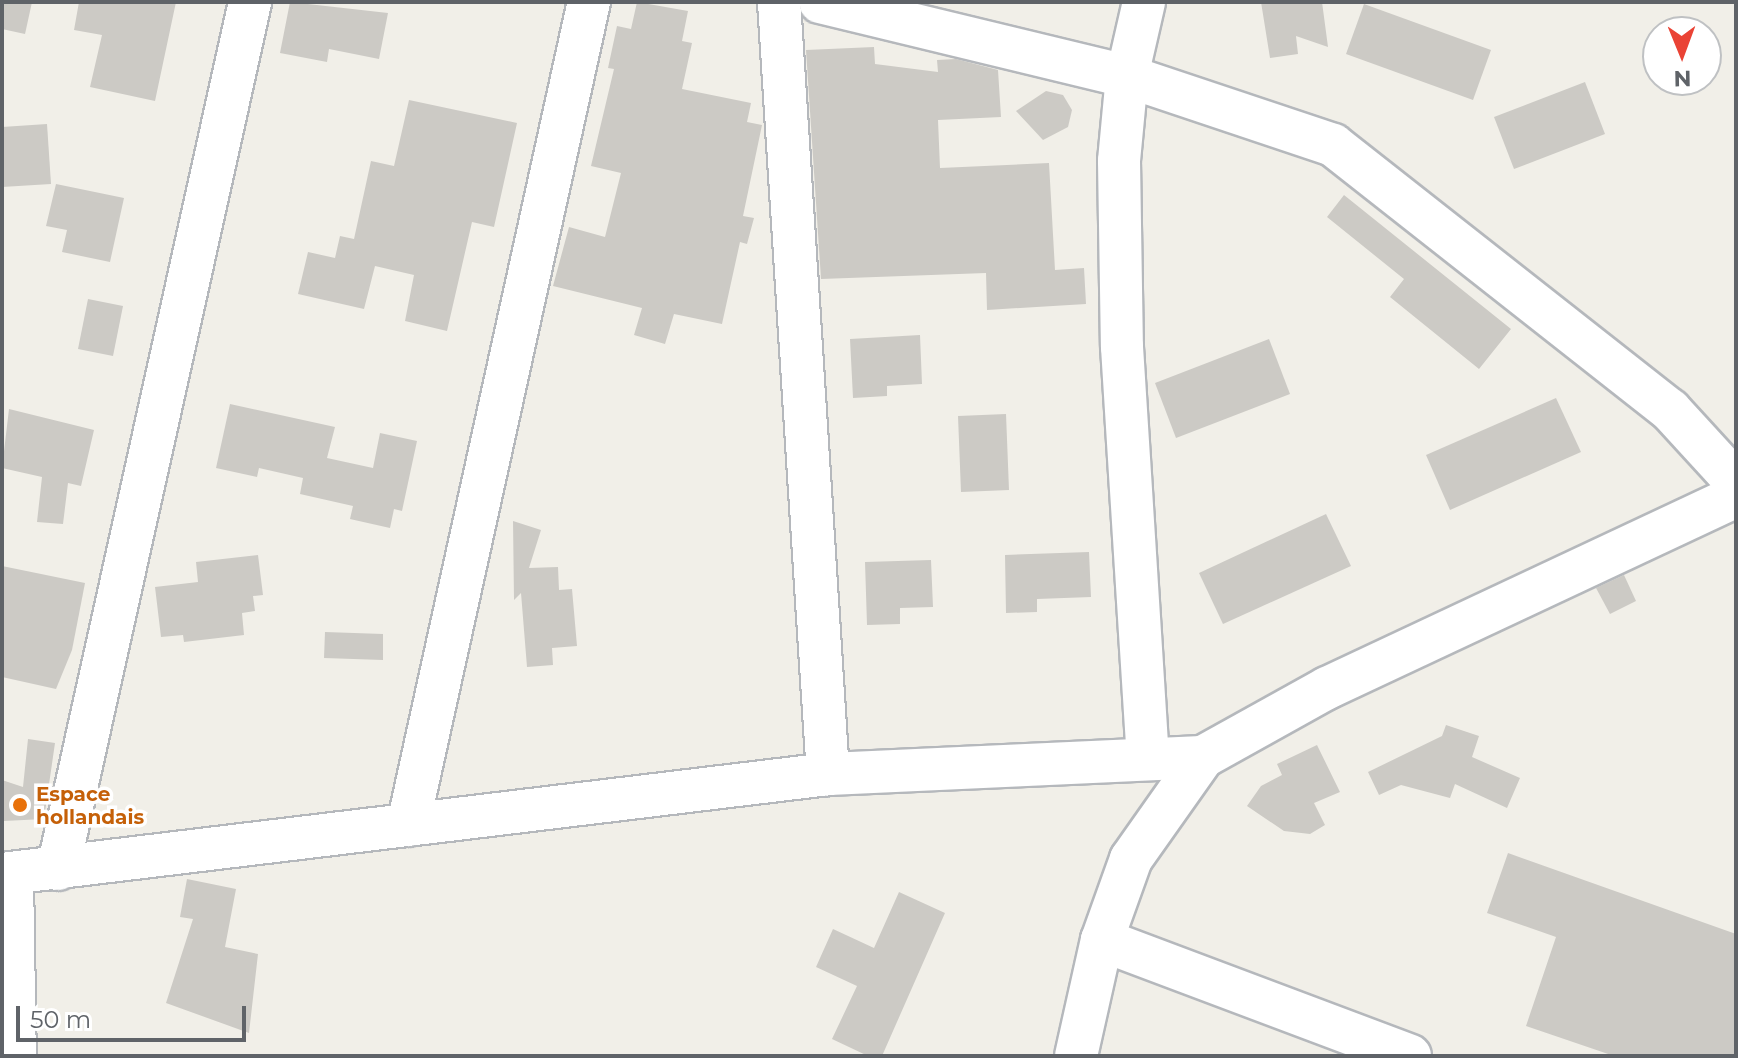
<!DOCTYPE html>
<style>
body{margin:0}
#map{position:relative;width:1738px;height:1058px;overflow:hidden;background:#f1efe8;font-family:Montserrat,sans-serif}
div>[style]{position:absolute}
.building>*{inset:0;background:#cccac5}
.roads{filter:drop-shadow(2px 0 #b5b8bc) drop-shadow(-2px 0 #b5b8bc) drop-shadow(0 2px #b5b8bc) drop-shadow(0 -2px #b5b8bc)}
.minor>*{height:42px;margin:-21px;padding:0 21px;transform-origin:21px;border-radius:21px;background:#fff}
.dots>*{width:22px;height:22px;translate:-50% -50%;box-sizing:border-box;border:4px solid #fff;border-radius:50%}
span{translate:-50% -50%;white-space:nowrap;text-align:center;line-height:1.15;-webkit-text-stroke:7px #fff;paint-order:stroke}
.food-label{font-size:20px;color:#c56008;font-weight:700}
.left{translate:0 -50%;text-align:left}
.frame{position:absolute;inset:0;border:4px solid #5f6368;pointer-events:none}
.north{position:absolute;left:1642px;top:16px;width:80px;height:80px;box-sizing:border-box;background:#fff;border:2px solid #bfc1c3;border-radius:50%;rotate:179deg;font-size:22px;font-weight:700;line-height:32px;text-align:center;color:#5f6368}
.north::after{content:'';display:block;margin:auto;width:28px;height:36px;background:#ea4335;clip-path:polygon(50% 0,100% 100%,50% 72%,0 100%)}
.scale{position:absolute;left:16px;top:1006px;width:230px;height:36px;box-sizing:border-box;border:4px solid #5f6368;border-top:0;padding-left:10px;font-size:24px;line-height:28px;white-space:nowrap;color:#5f6368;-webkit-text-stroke:6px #fff;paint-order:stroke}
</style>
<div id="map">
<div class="building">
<div style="clip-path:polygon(2px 2px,32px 2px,25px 34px,2px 29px)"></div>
<div style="clip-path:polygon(79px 2px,176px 2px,155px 101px,90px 87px,102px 35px,74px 30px)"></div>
<div style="clip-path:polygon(290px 2px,388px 13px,379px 59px,329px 49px,327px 62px,280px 53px)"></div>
<div style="clip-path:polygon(637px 2px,688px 11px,682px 41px,692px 43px,682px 89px,751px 103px,747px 122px,762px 125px,743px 216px,754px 218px,747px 244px,740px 242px,722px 324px,674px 314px,665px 344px,634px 335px,642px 308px,553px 286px,569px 227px,605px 237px,621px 173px,591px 166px,614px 69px,608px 68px,617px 26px,631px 29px)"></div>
<div style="clip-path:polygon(1261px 2px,1322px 2px,1328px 47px,1296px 36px,1298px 54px,1270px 58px)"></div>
<div style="clip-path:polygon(1364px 4px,1491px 50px,1473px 100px,1346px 54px)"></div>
<div style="clip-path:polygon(874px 47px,875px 64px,938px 72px,937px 60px,956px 59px,998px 70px,1001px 117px,938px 120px,940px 168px,1049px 163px,1055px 270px,1084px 268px,1086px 304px,987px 310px,986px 273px,821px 279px,806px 50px)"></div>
<div style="clip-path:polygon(1585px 82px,1605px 134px,1514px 169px,1494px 117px)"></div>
<div style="clip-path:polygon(1046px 91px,1063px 95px,1072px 110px,1068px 127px,1043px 140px,1016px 111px)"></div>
<div style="clip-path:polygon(409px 100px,517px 123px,494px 227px,472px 222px,447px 331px,405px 321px,414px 275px,375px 266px,364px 309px,298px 294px,308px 252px,335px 258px,340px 236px,354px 239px,371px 161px,394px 166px)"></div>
<div style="clip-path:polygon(47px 124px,51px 184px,2px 187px,2px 127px)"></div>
<div style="clip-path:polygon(56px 184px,124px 198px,110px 262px,62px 252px,67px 230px,46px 226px)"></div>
<div style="clip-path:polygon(1344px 195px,1511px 329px,1479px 369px,1390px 297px,1404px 279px,1327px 217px)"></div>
<div style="clip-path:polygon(88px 299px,123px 306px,113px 356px,78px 349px)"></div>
<div style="clip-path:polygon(920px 335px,922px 384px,887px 386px,887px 396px,853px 398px,850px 339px)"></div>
<div style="clip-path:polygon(1269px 339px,1290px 394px,1176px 438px,1155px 383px)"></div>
<div style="clip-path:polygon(1556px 398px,1581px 452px,1450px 510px,1426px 455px)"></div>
<div style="clip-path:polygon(230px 404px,335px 427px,327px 458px,373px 468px,380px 433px,417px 441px,402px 511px,394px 509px,390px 528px,350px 519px,353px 506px,300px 494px,303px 478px,259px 468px,257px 477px,216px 468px)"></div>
<div style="clip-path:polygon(9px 409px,94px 430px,81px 486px,68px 483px,63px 524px,37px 522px,42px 477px,2px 468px)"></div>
<div style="clip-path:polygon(1006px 414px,1009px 490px,961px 492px,958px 416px)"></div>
<div style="clip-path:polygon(1326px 514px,1351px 566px,1223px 624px,1199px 573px)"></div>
<div style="clip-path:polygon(513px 521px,541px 530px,529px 568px,558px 567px,559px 590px,572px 589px,577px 646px,552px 648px,553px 665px,527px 667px,521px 593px,514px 600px)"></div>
<div style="clip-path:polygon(1089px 552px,1091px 597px,1037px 599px,1037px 612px,1006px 613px,1005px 555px)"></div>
<div style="clip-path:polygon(258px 555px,263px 595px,253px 596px,255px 611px,242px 613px,244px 635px,184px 642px,183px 635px,161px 637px,155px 587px,198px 582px,196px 562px)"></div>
<div style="clip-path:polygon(931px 560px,933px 607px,900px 608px,900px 624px,867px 625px,865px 562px)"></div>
<div style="clip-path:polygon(2px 566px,85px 583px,72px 650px,56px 689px,2px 677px)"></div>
<div style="clip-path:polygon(1624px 575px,1636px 601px,1610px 614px,1596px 588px)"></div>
<div style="clip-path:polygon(325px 632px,383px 634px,383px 660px,324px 658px)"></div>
<div style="clip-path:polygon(1446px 725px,1479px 736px,1472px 757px,1520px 778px,1507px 808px,1455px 784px,1450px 798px,1401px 785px,1379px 795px,1368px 772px,1442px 736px)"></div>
<div style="clip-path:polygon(28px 739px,55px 743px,44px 819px,4px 821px,2px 780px,23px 787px)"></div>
<div style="clip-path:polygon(1317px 745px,1340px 792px,1314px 803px,1325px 825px,1310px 834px,1284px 831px,1247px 806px,1261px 786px,1282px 775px,1277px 764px)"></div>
<div style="clip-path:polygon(1508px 853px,1736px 934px,1736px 1056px,1614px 1056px,1526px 1026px,1556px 937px,1487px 913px)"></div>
<div style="clip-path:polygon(187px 879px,236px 889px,225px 947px,258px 954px,249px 1033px,166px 1003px,193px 919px,180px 917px)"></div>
<div style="clip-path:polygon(899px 892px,945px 913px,882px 1056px,868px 1056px,832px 1039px,857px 986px,816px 967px,833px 929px,874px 948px)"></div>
</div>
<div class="roads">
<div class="minor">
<div style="left:779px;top:2px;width:774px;rotate:86.37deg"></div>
<div style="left:820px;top:2px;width:316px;rotate:13.6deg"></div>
<div style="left:1127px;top:76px;width:217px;rotate:18.5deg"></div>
<div style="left:1333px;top:145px;width:429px;rotate:38.2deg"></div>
<div style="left:1670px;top:410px;width:98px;rotate:47.5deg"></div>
<div style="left:1144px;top:2px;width:76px;rotate:102.9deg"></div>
<div style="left:1127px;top:76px;width:85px;rotate:95.4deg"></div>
<div style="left:1119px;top:161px;width:186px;rotate:89.1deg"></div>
<div style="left:1122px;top:347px;width:412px;rotate:86.4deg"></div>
<div style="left:408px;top:825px;width:843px;rotate:-77.6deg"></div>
<div style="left:58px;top:869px;width:888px;rotate:-77.51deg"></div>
<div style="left:2px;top:874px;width:832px;rotate:-6.9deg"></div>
<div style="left:828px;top:774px;width:375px;rotate:-2.6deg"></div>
<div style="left:12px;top:874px;width:182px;rotate:89.1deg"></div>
<div style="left:1102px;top:940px;width:329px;rotate:20.6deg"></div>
<div style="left:1076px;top:1056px;width:119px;rotate:-77.4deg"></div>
<div style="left:1102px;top:940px;width:86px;rotate:-70.3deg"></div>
<div style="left:1131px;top:859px;width:125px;rotate:-54.8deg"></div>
<div style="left:1203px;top:757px;width:142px;rotate:-29.1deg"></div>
<div style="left:1327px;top:688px;width:452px;rotate:-25.1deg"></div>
</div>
</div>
<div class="dots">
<div style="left:20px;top:805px;background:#e8710a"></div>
</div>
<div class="food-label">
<span class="left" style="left:36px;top:806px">Espace<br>hollandais</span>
</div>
<div class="frame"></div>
<div class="north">N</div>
<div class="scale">50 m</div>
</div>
